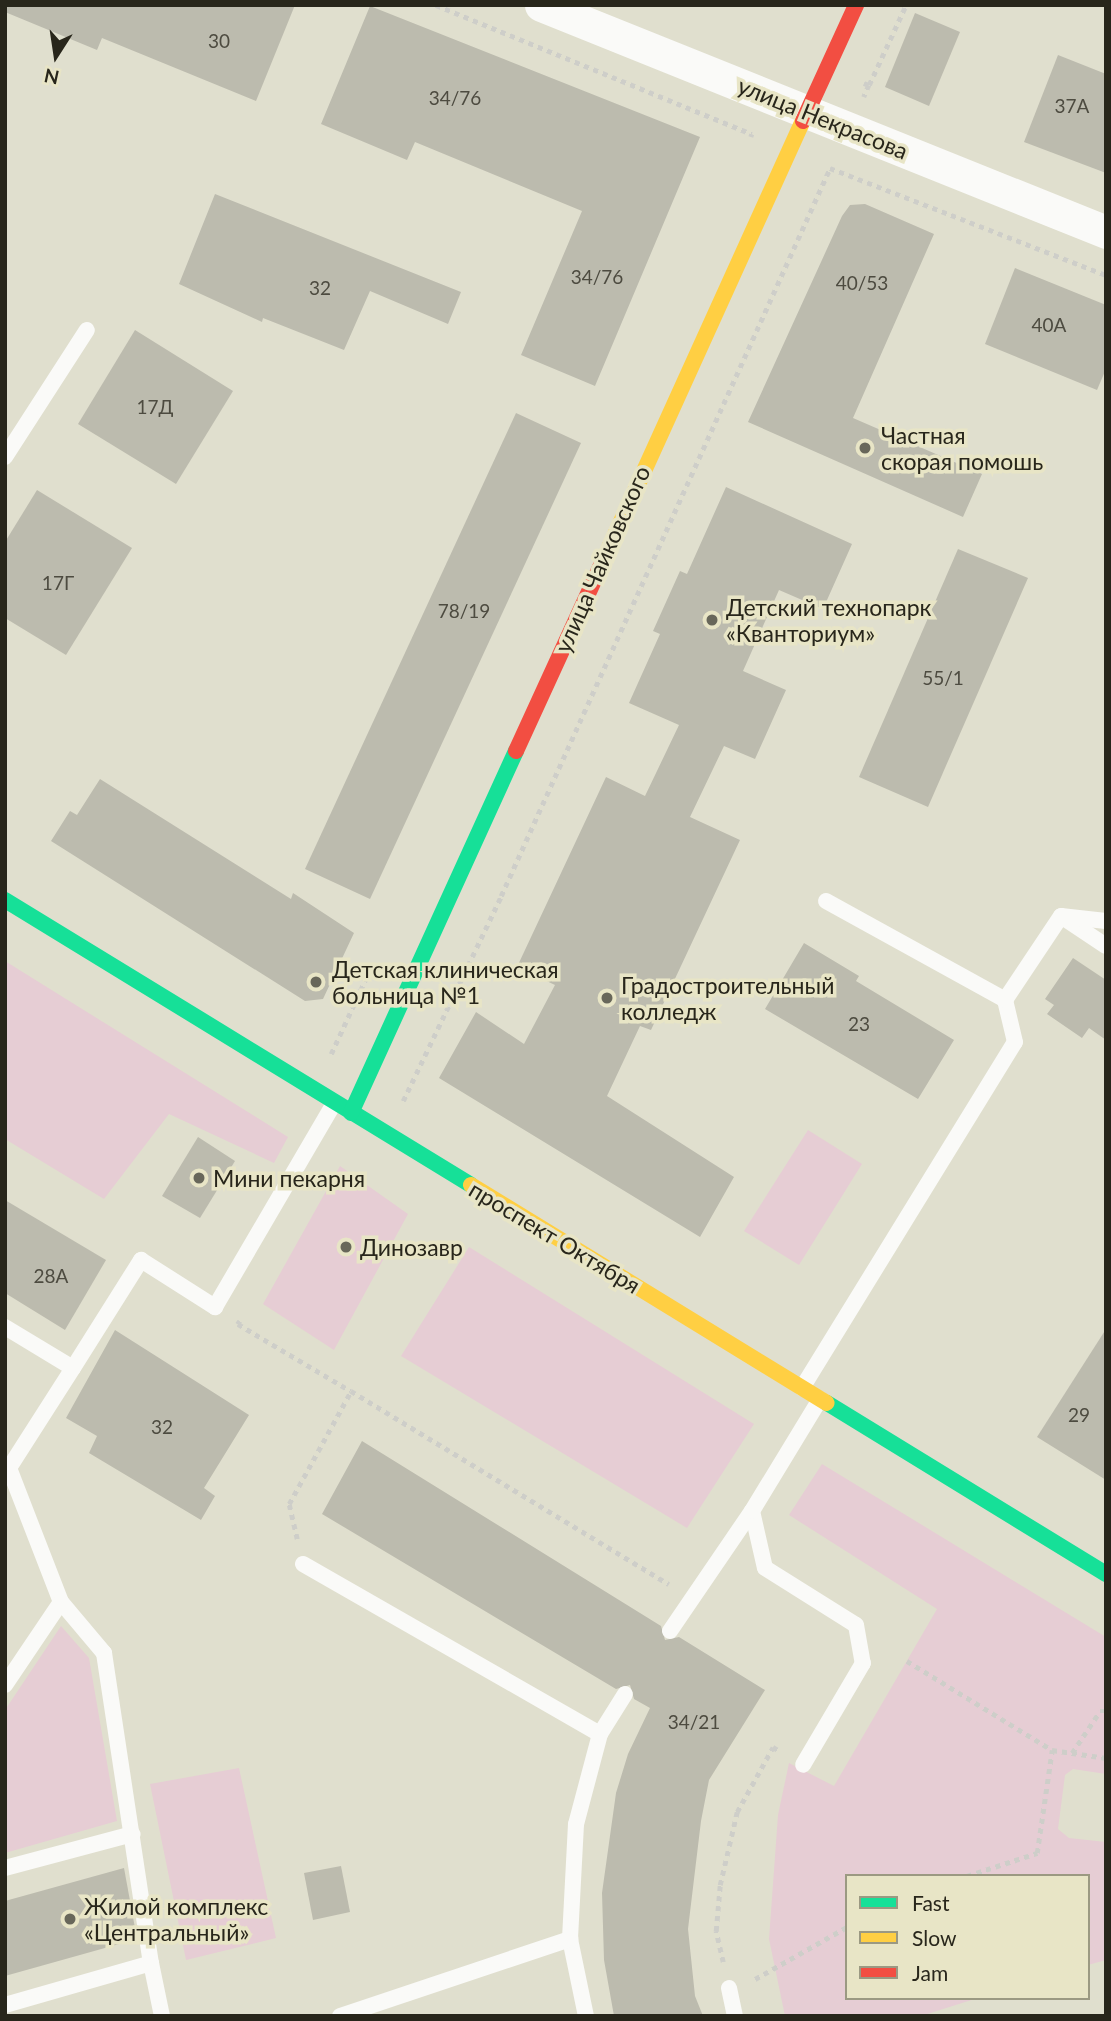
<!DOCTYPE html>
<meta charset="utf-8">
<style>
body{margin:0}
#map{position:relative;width:1111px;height:2021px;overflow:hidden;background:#e0dfce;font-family:Lato,sans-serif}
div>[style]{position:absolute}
.green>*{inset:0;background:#e6cdd4}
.building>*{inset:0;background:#bcbbae}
.path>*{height:4.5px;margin-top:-2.25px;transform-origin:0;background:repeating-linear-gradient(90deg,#cecec9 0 5px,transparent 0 10px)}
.lane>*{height:16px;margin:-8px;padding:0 8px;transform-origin:8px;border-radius:8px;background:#fafaf8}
.street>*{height:33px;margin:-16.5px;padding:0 16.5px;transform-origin:16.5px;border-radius:16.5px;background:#fafaf8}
.fast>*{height:16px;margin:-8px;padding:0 8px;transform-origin:8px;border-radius:8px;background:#16e098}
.slow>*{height:16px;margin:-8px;padding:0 8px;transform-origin:8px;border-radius:8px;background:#ffcf43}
.jam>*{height:16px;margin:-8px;padding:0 8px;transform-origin:8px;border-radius:8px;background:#f24e42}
.dots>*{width:19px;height:19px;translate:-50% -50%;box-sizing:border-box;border:4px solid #e8e5c6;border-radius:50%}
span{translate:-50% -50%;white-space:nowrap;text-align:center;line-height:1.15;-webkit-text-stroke:7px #e8e5c6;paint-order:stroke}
.number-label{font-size:19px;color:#4d4b40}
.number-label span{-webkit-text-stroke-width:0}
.street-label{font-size:23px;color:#28261b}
.poi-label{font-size:23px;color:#28261b}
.left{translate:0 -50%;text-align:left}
.frame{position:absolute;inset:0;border:7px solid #28261b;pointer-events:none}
.legend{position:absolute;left:845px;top:1874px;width:245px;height:126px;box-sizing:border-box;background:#e8e5c6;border:2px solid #9b9982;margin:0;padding:9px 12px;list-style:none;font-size:21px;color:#28261b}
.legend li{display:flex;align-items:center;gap:14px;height:35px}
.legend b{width:35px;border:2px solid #9b9982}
.north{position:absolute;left:21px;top:21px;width:70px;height:70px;-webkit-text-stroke:5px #e8e5c6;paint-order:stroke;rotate:192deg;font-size:19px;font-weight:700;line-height:28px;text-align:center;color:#28261b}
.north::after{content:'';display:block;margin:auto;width:24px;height:32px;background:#28261b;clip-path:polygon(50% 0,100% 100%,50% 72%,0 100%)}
</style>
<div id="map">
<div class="green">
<div style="clip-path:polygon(5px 961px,288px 1137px,274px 1163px,169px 1114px,104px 1199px,5px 1139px)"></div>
<div style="clip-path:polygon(808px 1130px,862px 1164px,799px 1265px,744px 1231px)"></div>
<div style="clip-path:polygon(340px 1166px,408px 1214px,334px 1350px,263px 1304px)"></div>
<div style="clip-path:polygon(469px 1247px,754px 1424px,687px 1528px,401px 1356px)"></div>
<div style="clip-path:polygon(822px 1464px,1106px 1637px,1106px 1774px,1073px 1769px,1065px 1775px,1058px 1829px,1069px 1838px,1106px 1842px,1106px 1960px,1088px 1965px,1088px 1876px,847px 1876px,847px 1998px,978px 1998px,921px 2016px,785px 2016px,769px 1939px,778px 1815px,789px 1763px,834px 1786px,937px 1609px,789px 1515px)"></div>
<div style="clip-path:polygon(61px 1626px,89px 1658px,117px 1821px,5px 1853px,5px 1710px)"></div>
<div style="clip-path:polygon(239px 1768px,276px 1938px,186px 1960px,150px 1784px)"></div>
</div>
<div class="building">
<div style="clip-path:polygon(5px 5px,295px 5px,256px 101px,102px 38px,97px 50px,5px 12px)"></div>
<div style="clip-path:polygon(370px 6px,700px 137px,595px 386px,521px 355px,582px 211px,415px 142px,407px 160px,321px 124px)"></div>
<div style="clip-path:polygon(915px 13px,960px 32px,929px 106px,885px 87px)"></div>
<div style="clip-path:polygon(1058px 55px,1106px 74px,1106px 173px,1024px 142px)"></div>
<div style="clip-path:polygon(215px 194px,461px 292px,448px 324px,370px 291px,344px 350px,263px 318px,262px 322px,179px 284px)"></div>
<div style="clip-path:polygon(865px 204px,934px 234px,853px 418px,982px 474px,963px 517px,748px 422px,842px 216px,850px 205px)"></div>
<div style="clip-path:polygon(1015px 268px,1106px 305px,1106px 369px,1097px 390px,985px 344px)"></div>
<div style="clip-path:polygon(135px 330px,233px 391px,176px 484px,78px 424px)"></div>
<div style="clip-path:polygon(516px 413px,581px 443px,370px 899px,305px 869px)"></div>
<div style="clip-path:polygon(726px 487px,852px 544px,823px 609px,779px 590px,743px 671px,786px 690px,755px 759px,724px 746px,690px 817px,740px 840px,651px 1030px,640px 1026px,607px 1096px,734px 1177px,700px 1237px,439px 1078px,476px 1012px,524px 1044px,555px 985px,517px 967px,606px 777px,645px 796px,679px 725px,629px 703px,660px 634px,653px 631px,680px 571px,687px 574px)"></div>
<div style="clip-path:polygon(37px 490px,132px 548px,66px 655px,5px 618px,5px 542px)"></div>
<div style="clip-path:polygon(958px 549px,1028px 578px,928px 807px,859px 777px)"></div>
<div style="clip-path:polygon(100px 779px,291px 899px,293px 893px,354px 933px,323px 999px,305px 1001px,51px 841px,70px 811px,77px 815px)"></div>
<div style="clip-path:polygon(804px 943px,859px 976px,856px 981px,954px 1040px,918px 1099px,765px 1009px)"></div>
<div style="clip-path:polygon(1073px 958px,1106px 980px,1106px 1040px,1089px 1028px,1082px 1038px,1047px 1014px,1054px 1005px,1045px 999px)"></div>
<div style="clip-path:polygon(198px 1137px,235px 1161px,200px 1218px,162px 1196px)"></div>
<div style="clip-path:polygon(5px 1200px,106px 1260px,65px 1330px,5px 1293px)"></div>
<div style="clip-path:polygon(1106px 1329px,1106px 1480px,1037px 1437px)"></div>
<div style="clip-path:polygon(115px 1330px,249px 1415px,204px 1488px,215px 1496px,201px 1520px,89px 1453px,97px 1436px,66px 1418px)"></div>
<div style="clip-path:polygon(362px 1441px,661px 1626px,665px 1640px,679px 1637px,765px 1690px,709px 1780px,701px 1821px,688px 1929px,695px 1996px,703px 2016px,614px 2016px,604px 1960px,602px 1893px,616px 1793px,628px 1754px,650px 1708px,634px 1699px,630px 1685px,616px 1689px,322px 1514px)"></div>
<div style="clip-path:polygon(341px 1866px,350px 1912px,313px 1920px,304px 1873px)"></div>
<div style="clip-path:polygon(124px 1868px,137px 1939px,5px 1976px,5px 1901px)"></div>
</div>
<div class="path">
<div style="left:436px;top:5px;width:341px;rotate:22.2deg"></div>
<div style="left:752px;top:134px;width:3px;rotate:108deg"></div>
<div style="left:864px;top:83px;width:5px;rotate:22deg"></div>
<div style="left:869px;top:85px;width:13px;rotate:113deg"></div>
<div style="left:869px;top:85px;width:88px;rotate:-65.2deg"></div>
<div style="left:331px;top:1054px;width:86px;rotate:-65.2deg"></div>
<div style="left:403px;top:1101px;width:227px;rotate:-64.4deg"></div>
<div style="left:501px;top:896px;width:799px;rotate:-65.68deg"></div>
<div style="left:830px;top:168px;width:296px;rotate:21.2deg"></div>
<div style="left:240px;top:1321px;width:4px;rotate:124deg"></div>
<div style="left:238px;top:1324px;width:131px;rotate:30.7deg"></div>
<div style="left:297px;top:1539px;width:36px;rotate:-103deg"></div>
<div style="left:289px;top:1504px;width:129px;rotate:-61.2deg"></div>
<div style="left:351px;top:1391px;width:372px;rotate:31.3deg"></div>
<div style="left:907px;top:1661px;width:170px;rotate:31.5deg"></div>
<div style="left:1052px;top:1750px;width:55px;rotate:8.4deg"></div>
<div style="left:1072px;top:1753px;width:50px;rotate:-56.3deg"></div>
<div style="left:1100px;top:1711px;width:6px"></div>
<div style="left:967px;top:1876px;width:74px;rotate:-18.2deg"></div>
<div style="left:1037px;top:1853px;width:104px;rotate:-81.7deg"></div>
<div style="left:723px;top:1962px;width:32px;rotate:-103deg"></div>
<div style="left:716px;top:1931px;width:46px;rotate:-85deg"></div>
<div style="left:720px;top:1885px;width:75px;rotate:-76.9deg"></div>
<div style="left:737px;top:1812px;width:74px;rotate:-61deg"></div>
<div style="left:773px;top:1747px;width:9px;rotate:32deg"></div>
<div style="left:755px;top:1979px;width:106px;rotate:-29.5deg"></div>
</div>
<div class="lane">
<div style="left:5px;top:457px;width:151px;rotate:-57.2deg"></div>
<div style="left:826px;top:901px;width:205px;rotate:28.9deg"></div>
<div style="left:1064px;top:918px;width:50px;rotate:33.7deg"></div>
<div style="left:5px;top:1327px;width:79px;rotate:31.1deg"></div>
<div style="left:73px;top:1368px;width:128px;rotate:-57.8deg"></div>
<div style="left:141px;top:1260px;width:88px;rotate:32.4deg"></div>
<div style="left:215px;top:1307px;width:236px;rotate:-59.7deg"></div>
<div style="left:73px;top:1368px;width:119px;rotate:122.6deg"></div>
<div style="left:9px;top:1468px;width:144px;rotate:68.8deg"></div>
<div style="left:61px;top:1602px;width:67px;rotate:49.9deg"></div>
<div style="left:104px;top:1653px;width:314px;rotate:81.4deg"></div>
<div style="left:802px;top:1388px;width:406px;rotate:-58.4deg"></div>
<div style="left:1015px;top:1042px;width:43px;rotate:-103.4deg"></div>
<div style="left:1005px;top:1000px;width:101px;rotate:-56.3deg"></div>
<div style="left:1061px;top:916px;width:45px;rotate:6.3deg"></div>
<div style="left:752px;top:1511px;width:58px;rotate:77.2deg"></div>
<div style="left:765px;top:1568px;width:107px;rotate:32.1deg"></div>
<div style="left:856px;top:1625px;width:39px;rotate:80deg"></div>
<div style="left:863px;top:1663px;width:118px;rotate:120.5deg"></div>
<div style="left:303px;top:1564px;width:342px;rotate:29.8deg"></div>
<div style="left:600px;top:1734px;width:93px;rotate:104.9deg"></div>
<div style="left:576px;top:1824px;width:115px;rotate:93deg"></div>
<div style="left:570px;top:1939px;width:79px;rotate:78.3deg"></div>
<div style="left:670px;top:1631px;width:145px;rotate:-55.7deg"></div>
<div style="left:752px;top:1511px;width:131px;rotate:-58.7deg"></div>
<div style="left:5px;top:1685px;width:100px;rotate:-56deg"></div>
<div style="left:600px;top:1734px;width:47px;rotate:-58deg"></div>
<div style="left:5px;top:1868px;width:132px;rotate:-14.9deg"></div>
<div style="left:729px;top:1988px;width:29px;rotate:78deg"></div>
<div style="left:5px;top:2005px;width:152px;rotate:-16deg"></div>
<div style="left:151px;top:1963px;width:54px;rotate:78.3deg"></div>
<div style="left:340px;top:2016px;width:243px;rotate:-18.5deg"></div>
</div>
<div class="street">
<div style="left:541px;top:5px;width:609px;rotate:21.89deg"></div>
</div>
<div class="fast">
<div style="left:5px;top:900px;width:546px;rotate:31.45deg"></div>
<div style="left:351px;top:1113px;width:398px;rotate:-65.5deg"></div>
<div style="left:827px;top:1403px;width:327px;rotate:31.5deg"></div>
</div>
<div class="slow">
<div style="left:605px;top:557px;width:479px;rotate:-65.6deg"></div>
<div style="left:471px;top:1185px;width:417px;rotate:31.5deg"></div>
</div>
<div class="jam">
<div style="left:803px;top:121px;width:128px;rotate:-65.4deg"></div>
<div style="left:516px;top:751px;width:213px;rotate:-65.4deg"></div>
</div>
<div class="dots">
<div style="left:865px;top:448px;background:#68675a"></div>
<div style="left:712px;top:620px;background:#68675a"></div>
<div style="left:316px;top:982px;background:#68675a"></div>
<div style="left:607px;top:998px;background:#68675a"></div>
<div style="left:199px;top:1178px;background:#68675a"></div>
<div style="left:346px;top:1247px;background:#68675a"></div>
<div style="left:70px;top:1919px;background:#68675a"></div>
</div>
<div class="number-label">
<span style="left:219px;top:41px">30</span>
<span style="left:455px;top:98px">34/76</span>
<span style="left:1072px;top:106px">37А</span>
<span style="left:597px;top:277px">34/76</span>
<span style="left:862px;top:283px">40/53</span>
<span style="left:320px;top:288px">32</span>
<span style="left:1049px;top:325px">40А</span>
<span style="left:155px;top:407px">17Д</span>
<span style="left:58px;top:583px">17Г</span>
<span style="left:464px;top:611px">78/19</span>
<span style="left:943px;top:678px">55/1</span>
<span style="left:859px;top:1024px">23</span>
<span style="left:51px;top:1276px">28А</span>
<span style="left:1079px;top:1415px">29</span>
<span style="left:162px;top:1427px">32</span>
<span style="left:694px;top:1722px">34/21</span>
</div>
<div class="street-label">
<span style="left:823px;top:118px;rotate:22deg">улица Некрасова</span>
<span style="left:602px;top:559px;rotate:-66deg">улица Чайковского</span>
<span style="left:555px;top:1237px;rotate:31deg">проспект Октября</span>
</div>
<div class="poi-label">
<span class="left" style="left:881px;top:448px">Частная<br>скорая помошь</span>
<span class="left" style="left:726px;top:620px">Детский технопарк<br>«Кванториум»</span>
<span class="left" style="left:332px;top:982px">Детская клиническая<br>больница №1</span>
<span class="left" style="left:621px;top:998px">Градостроительный<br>колледж</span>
<span class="left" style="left:213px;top:1178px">Мини пекарня</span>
<span class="left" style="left:360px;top:1247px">Динозавр</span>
<span class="left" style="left:84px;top:1919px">Жилой комплекс<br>«Центральный»</span>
</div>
<div class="frame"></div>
<ul class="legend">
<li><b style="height:9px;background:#16e098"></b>Fast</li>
<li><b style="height:9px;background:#ffcf43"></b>Slow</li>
<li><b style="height:9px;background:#f24e42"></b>Jam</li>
</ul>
<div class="north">N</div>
</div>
